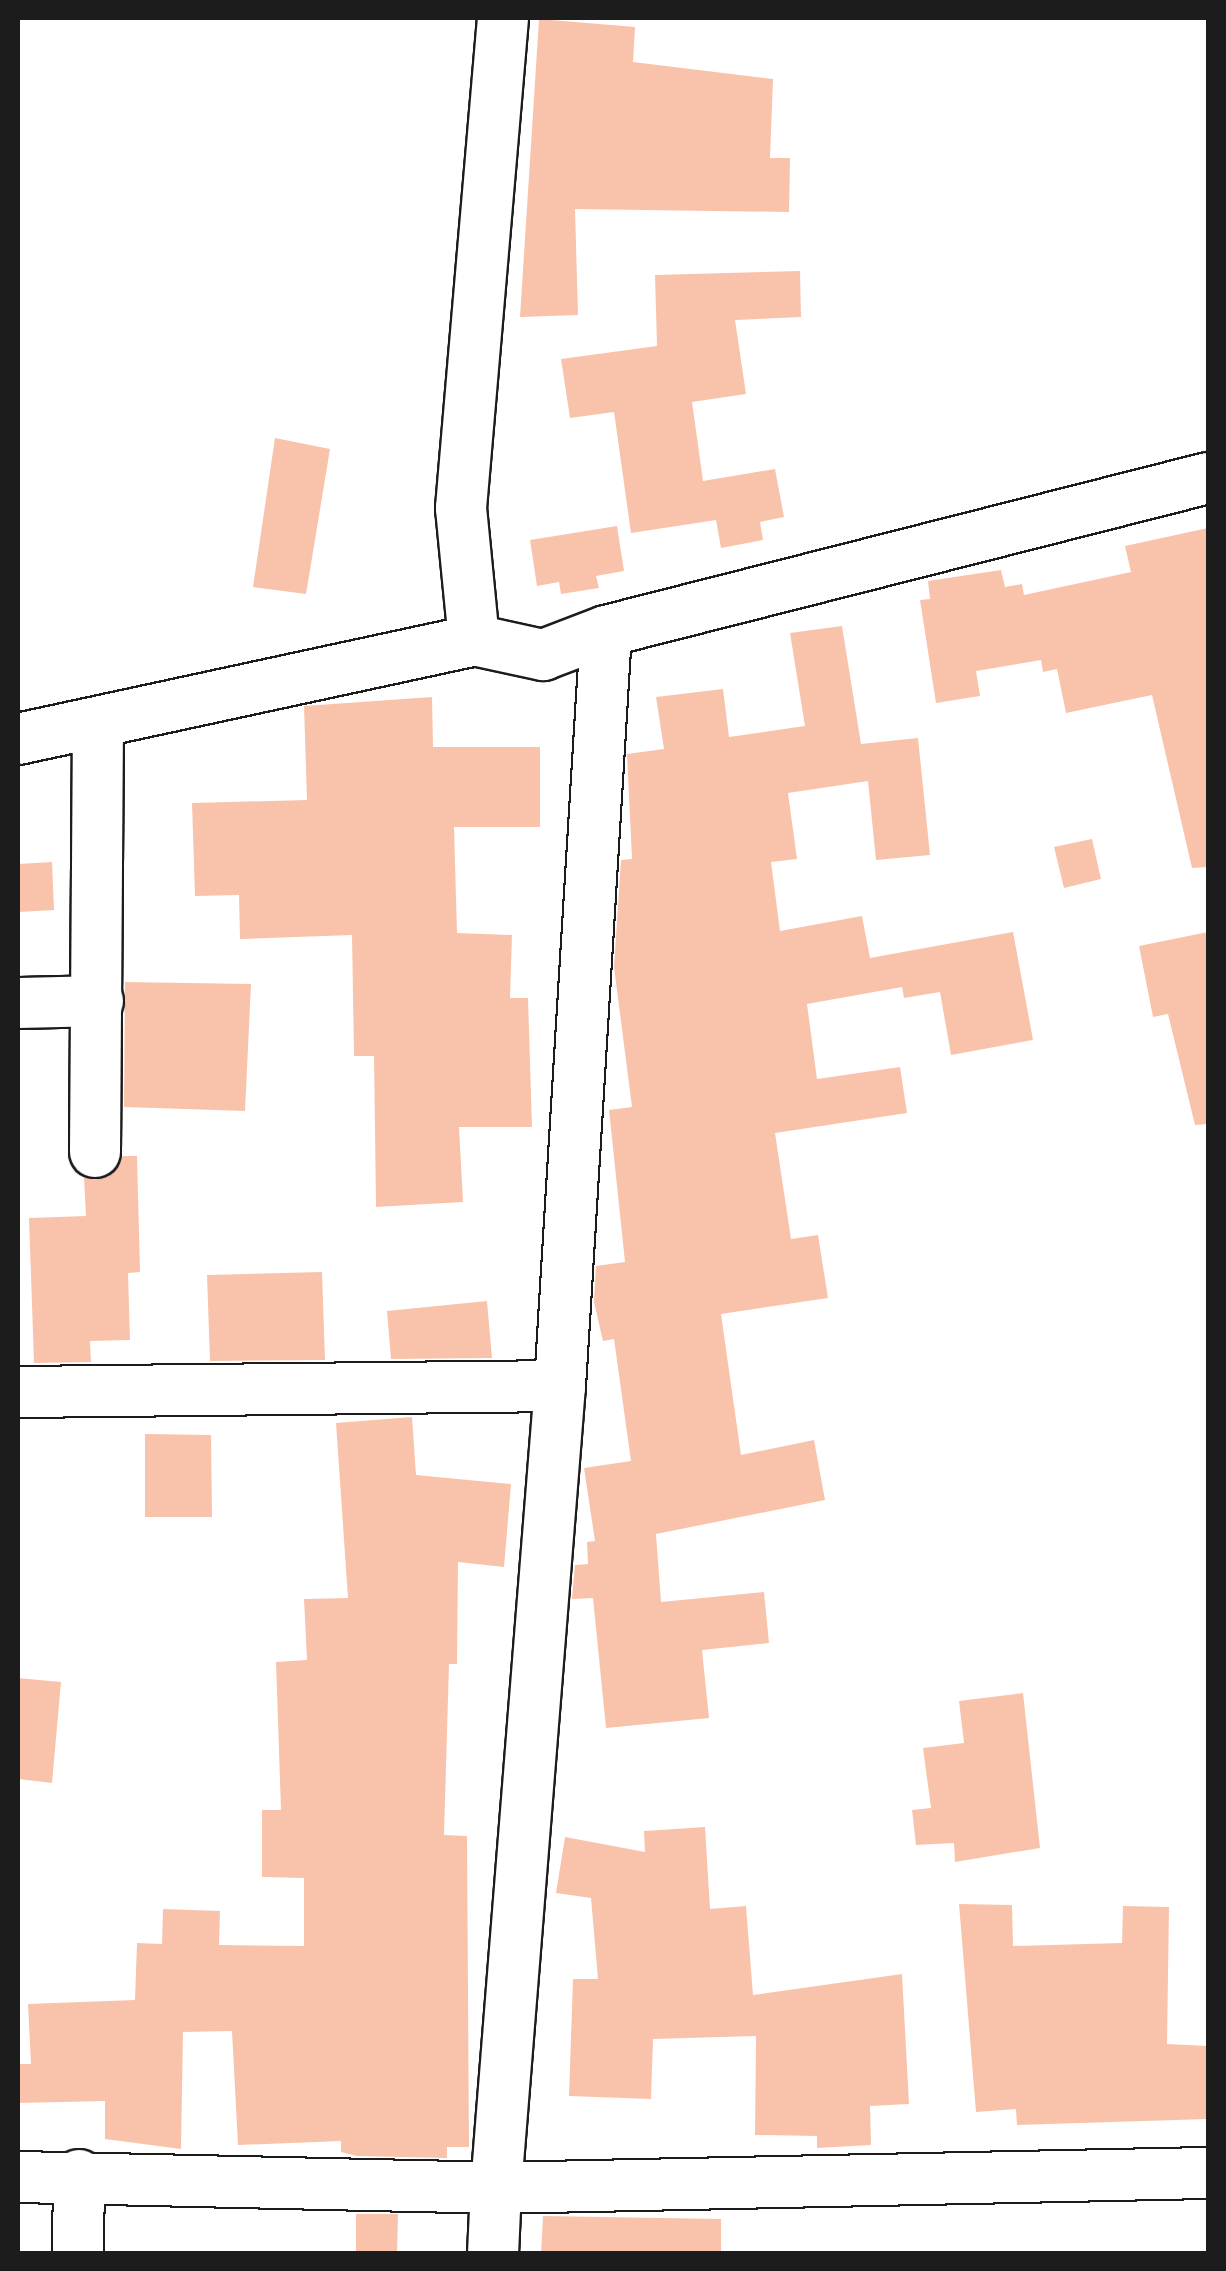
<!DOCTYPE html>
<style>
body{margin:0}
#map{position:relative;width:1226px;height:2271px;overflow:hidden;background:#fff;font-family:Delius,sans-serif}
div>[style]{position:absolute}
.building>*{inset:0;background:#f9c3ab}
.roads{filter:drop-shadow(2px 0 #1c1c1c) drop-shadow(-2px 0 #1c1c1c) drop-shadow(0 2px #1c1c1c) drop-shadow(0 -2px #1c1c1c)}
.minor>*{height:50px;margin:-25px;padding:0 25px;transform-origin:25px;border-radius:25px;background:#fff}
span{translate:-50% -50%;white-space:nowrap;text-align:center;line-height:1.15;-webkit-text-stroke:10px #fff;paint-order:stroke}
.frame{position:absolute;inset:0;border:20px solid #1c1c1c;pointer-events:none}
</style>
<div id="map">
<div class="building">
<div style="clip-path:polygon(539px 19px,635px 27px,633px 62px,773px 79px,770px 158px,790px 158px,789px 212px,575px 209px,578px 315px,520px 317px)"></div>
<div style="clip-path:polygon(800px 271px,801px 317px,735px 320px,746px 394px,692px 402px,703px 481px,775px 469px,784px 517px,760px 522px,763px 540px,721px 548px,716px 520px,631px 533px,614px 412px,570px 418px,561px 359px,657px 346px,655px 275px)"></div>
<div style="clip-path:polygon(275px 438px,330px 449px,306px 594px,253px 587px)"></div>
<div style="clip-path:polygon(617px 526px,624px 571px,596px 576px,599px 588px,561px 594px,559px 582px,537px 586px,530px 540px)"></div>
<div style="clip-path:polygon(1208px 528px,1208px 867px,1192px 868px,1152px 695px,1066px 713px,1057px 669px,1043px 672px,1041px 660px,976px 671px,980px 696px,936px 703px,920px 600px,930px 599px,928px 581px,1001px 570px,1005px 587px,1022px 584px,1024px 595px,1131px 572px,1125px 546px)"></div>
<div style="clip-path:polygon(842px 626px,861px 744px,918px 738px,930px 855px,876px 860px,868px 781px,788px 793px,797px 859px,771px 862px,780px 931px,862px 916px,870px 958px,1013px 932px,1033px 1040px,951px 1055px,940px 992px,904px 998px,902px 987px,807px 1004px,817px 1079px,900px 1067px,907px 1113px,775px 1133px,791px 1239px,818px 1235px,828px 1298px,721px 1314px,741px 1455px,814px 1440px,825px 1500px,656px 1534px,661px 1602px,764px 1592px,769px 1643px,702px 1650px,709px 1718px,606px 1728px,593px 1598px,572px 1599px,575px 1565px,588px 1564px,587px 1542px,595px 1541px,584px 1468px,631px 1461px,614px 1339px,603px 1341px,594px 1302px,596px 1266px,625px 1262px,609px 1110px,632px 1107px,614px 967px,621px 860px,632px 859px,627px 754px,664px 749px,656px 697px,723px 689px,729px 737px,805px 726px,790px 633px)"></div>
<div style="clip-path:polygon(432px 697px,433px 747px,540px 747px,540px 827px,454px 827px,457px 933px,512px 935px,510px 998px,528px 998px,532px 1127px,459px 1127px,463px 1202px,376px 1207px,374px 1056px,354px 1056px,352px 935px,240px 939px,239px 895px,195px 896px,192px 803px,307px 800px,304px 706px)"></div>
<div style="clip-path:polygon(1092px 839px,1101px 879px,1064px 888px,1054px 847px)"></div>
<div style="clip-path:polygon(52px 862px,54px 910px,18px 912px,18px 864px)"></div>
<div style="clip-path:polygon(1208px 932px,1208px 1124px,1195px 1125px,1168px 1014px,1153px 1017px,1139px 946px)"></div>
<div style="clip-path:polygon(125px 982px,251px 984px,245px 1111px,124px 1107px)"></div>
<div style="clip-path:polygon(123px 1156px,137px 1156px,140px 1272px,128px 1273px,130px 1340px,90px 1341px,91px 1362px,34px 1363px,29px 1218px,86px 1216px,84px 1178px,108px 1177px)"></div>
<div style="clip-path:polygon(322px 1272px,325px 1360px,210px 1361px,207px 1275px)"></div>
<div style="clip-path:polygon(487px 1301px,492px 1358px,391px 1359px,387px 1311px)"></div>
<div style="clip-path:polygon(412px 1417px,416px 1475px,511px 1484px,504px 1567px,458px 1562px,457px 1664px,449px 1664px,444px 1835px,467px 1836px,469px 2147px,447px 2147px,447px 2158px,357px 2156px,341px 2152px,341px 2141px,238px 2145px,232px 2031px,183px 2032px,181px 2149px,105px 2139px,105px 2101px,18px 2103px,18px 2064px,31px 2064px,28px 2004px,135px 2000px,137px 1943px,162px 1944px,163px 1909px,220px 1911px,219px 1945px,304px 1946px,304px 1878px,262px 1877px,262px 1810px,281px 1810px,276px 1662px,307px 1660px,304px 1599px,348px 1598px,336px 1423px)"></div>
<div style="clip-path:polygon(145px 1434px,211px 1435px,212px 1517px,145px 1517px)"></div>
<div style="clip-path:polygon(18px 1678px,61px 1682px,52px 1783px,18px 1779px)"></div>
<div style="clip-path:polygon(1023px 1693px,1040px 1848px,955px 1862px,954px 1843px,916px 1845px,912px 1810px,931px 1808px,923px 1748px,964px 1743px,959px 1701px)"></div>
<div style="clip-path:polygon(705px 1827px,710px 1909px,746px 1906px,753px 1995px,902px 1974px,909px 2104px,870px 2106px,871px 2145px,817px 2148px,817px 2136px,755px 2135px,756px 2036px,653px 2039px,651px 2099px,569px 2096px,573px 1979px,598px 1979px,591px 1898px,556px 1893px,565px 1837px,645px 1852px,644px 1831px)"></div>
<div style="clip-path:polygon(959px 1904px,1012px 1905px,1013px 1946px,1122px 1943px,1123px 1906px,1169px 1907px,1167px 2044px,1208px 2046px,1208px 2119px,1017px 2125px,1016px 2109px,976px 2112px)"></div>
<div style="clip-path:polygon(356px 2214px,398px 2214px,397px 2254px,356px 2254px)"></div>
<div style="clip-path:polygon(543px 2216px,721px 2219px,721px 2254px,541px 2254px)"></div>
</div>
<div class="roads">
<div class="minor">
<div style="left:503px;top:18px;width:492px;rotate:94.9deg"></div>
<div style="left:461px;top:508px;width:133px;rotate:84.4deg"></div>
<div style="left:474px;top:640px;width:71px;rotate:12.3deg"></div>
<div style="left:543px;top:655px;width:67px;rotate:-20.9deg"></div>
<div style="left:606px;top:631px;width:621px;rotate:-14.26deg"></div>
<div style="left:18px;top:739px;width:467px;rotate:-12.2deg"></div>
<div style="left:18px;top:1003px;width:80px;rotate:-1.4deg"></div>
<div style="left:95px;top:1152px;width:423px;rotate:-89.6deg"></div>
<div style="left:18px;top:1392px;width:542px;rotate:-0.63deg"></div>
<div style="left:18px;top:2177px;width:478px;rotate:1.3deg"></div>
<div style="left:496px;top:2188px;width:805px;rotate:-85.44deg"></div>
<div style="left:560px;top:1386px;width:756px;rotate:-86.51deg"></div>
<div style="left:78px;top:2254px;width:79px;rotate:-89.3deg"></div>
<div style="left:493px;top:2254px;width:66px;rotate:-87.4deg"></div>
<div style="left:496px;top:2188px;width:712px;rotate:-1.21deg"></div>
</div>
</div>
<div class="frame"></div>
</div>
